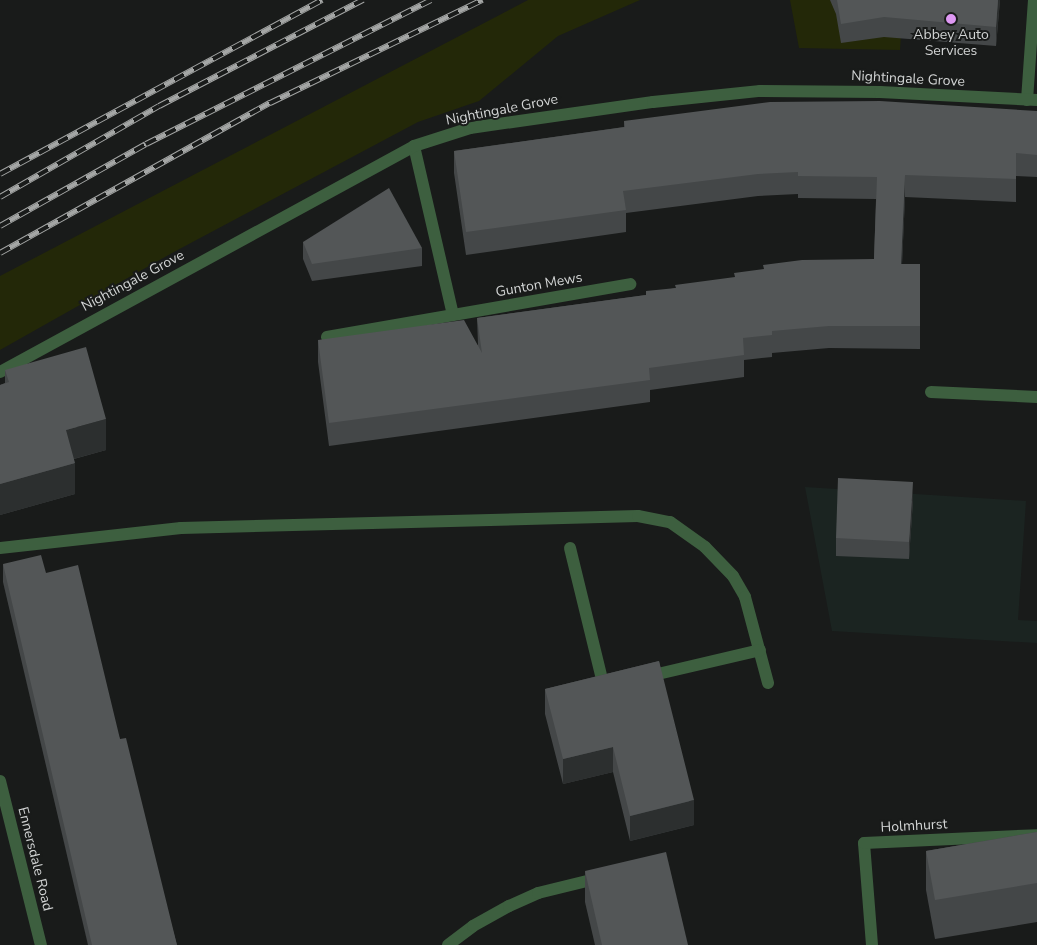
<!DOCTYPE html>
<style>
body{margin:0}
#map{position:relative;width:1037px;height:945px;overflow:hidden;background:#191b1a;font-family:"Nunito Sans",sans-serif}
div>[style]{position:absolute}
.built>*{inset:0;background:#1b2421}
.green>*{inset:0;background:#232808}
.lane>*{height:12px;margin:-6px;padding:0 6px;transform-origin:6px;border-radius:6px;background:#3d5f3f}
.street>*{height:12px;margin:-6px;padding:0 6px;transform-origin:6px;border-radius:6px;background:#3d5f3f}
.rail>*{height:5.5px;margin-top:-2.75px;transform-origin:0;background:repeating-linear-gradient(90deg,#191b1a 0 11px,#a4a6a5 0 22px);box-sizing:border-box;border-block:1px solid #a4a6a5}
.wall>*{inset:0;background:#444748}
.shaded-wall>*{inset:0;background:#2c2f2f}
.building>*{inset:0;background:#535657}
.dots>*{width:14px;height:14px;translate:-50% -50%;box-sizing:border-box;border:2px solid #191b1a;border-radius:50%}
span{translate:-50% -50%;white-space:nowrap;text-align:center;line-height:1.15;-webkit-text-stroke:4px #191b1a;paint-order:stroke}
.poi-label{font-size:14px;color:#d2d4d4}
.street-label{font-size:14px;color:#d2d4d4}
</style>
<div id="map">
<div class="built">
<div style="clip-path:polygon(805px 487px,1026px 501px,1018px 620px,1037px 621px,1037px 643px,832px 631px)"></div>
</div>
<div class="green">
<div style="clip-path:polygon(528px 0,640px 0,558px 36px,479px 101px,418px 122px,172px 253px,0 350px,0 276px)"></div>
<div style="clip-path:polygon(790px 0,903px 0,900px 50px,799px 48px)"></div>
</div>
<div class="lane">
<div style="left:414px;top:146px;width:173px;rotate:77deg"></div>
<div style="left:327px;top:337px;width:308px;rotate:-9.9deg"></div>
<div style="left:931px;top:392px;width:106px;rotate:2.7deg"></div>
<div style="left:0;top:548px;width:182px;rotate:-6.3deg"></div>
<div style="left:181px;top:528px;width:457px;rotate:-1.5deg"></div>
<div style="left:638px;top:516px;width:33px;rotate:11deg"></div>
<div style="left:670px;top:522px;width:43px;rotate:35.5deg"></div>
<div style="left:705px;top:547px;width:40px;rotate:46deg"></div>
<div style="left:733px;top:576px;width:24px;rotate:60deg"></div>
<div style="left:745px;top:597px;width:89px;rotate:75deg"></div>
<div style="left:570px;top:548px;width:143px;rotate:76.3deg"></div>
<div style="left:604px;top:687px;width:5px;rotate:-11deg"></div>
<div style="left:645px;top:677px;width:118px;rotate:-13.2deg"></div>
<div style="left:448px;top:945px;width:31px;rotate:-37deg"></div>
<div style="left:473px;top:926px;width:41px;rotate:-29.1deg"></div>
<div style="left:509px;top:906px;width:32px;rotate:-24deg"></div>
<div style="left:538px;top:893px;width:63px;rotate:-13.8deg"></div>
</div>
<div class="street">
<div style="left:1027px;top:100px;width:100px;rotate:-86deg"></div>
<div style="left:0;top:372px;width:472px;rotate:-28.6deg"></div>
<div style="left:414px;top:146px;width:59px;rotate:-17.8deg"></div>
<div style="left:470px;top:128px;width:185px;rotate:-8.1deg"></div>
<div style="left:653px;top:102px;width:108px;rotate:-5.9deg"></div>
<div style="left:760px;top:91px;width:120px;rotate:0.5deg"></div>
<div style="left:880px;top:92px;width:157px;rotate:2.9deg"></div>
<div style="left:0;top:781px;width:169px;rotate:76deg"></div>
<div style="left:872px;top:945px;width:102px;rotate:-94.5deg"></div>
<div style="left:864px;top:843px;width:173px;rotate:-2.6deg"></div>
</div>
<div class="rail">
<div style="left:0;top:174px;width:366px;rotate:-28.4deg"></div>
<div style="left:0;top:197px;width:183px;rotate:-29.8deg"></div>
<div style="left:159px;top:106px;width:230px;rotate:-27.5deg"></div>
<div style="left:0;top:226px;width:167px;rotate:-29.3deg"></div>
<div style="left:146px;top:144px;width:319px;rotate:-26.8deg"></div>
<div style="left:0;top:253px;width:309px;rotate:-29.1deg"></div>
<div style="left:270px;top:103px;width:236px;rotate:-25.9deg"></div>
</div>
<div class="wall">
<div style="clip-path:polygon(830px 0,1000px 0,996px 46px,884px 37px,841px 43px,836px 14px)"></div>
<div style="clip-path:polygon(1037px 111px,1037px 177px,1016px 176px,1016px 202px,905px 197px,902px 264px,920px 264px,920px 349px,829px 348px,772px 353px,772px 357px,744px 360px,744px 377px,650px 390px,650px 402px,329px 446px,318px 362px,318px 340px,478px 345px,477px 318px,646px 295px,675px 288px,874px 259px,876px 199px,798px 198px,798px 194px,758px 196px,626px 213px,626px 232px,466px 255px,454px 173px,454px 151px,624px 127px,624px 121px)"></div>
<div style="clip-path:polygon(303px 242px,422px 248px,422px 266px,312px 281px,303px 259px)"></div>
<div style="clip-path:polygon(5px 370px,106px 450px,74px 459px,75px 494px,0 515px,0 385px,5px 383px)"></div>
<div style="clip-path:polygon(913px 500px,909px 559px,836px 556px,836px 538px)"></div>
<div style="clip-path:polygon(3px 564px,46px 573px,120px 739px,177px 945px,88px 945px,3px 582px)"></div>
<div style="clip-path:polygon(659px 661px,694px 825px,630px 841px,613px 772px,563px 784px,545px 714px,545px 689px)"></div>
<div style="clip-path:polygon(1037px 832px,1037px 922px,935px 939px,926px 890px,926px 851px)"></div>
<div style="clip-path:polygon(585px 871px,688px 945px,595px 945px,585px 902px)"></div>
</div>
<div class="shaded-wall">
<div style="clip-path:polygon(998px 0,1000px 0,996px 46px,996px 27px)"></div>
<div style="clip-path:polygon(905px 175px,905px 197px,901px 286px,901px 264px)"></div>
<div style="clip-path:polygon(106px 419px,106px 450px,66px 461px,66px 430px)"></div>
<div style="clip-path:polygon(75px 463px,75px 494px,0 515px,0 484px)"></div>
<div style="clip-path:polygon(913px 482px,913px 500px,909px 559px,909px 542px)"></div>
<div style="clip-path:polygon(613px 747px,613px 772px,563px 784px,563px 759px)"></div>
<div style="clip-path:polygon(694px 800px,694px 825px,630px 841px,630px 816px)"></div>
</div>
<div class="building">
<div style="clip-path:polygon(837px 0,998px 0,996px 27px,884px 17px,841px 24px)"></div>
<div style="clip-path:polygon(880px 101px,1037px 111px,1037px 155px,1016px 153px,1016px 179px,905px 175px,901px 264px,920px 264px,920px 326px,829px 326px,772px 331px,772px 335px,743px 338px,744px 355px,649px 368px,650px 380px,329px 423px,318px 340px,464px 320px,482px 353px,477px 318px,646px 295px,646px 291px,676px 288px,675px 285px,735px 277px,734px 273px,764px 269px,763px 265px,802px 260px,874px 259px,877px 177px,798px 176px,798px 172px,758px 174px,623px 191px,626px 210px,466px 232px,454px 151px,625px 127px,624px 121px,770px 102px)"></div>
<div style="clip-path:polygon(389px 188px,422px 248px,312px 264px,303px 242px)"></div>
<div style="clip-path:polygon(86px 347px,106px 419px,66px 430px,75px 463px,0 484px,0 385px,9px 382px,5px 370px)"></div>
<div style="clip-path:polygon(838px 478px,913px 482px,909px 542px,836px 538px)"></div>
<div style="clip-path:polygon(41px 555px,46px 573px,78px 565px,120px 739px,126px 738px,177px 945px,92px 945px,3px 564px)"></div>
<div style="clip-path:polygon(659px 661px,694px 800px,630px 816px,613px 747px,563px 759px,545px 689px)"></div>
<div style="clip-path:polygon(1037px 832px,1037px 883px,935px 900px,926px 851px)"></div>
<div style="clip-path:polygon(666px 852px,688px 945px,602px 945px,585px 871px)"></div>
</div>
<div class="dots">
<div style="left:951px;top:19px;background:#de98f3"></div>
</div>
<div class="poi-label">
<span style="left:951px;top:43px">Abbey Auto<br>Services</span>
</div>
<div class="street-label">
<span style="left:908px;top:79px;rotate:3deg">Nightingale Grove</span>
<span style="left:502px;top:110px;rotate:-11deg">Nightingale Grove</span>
<span style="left:133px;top:281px;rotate:-28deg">Nightingale Grove</span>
<span style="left:539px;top:285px;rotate:-10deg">Gunton Mews</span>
<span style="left:914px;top:826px;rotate:-3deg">Holmhurst</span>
<span style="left:35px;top:859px;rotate:76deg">Ennersdale Road</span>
</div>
</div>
